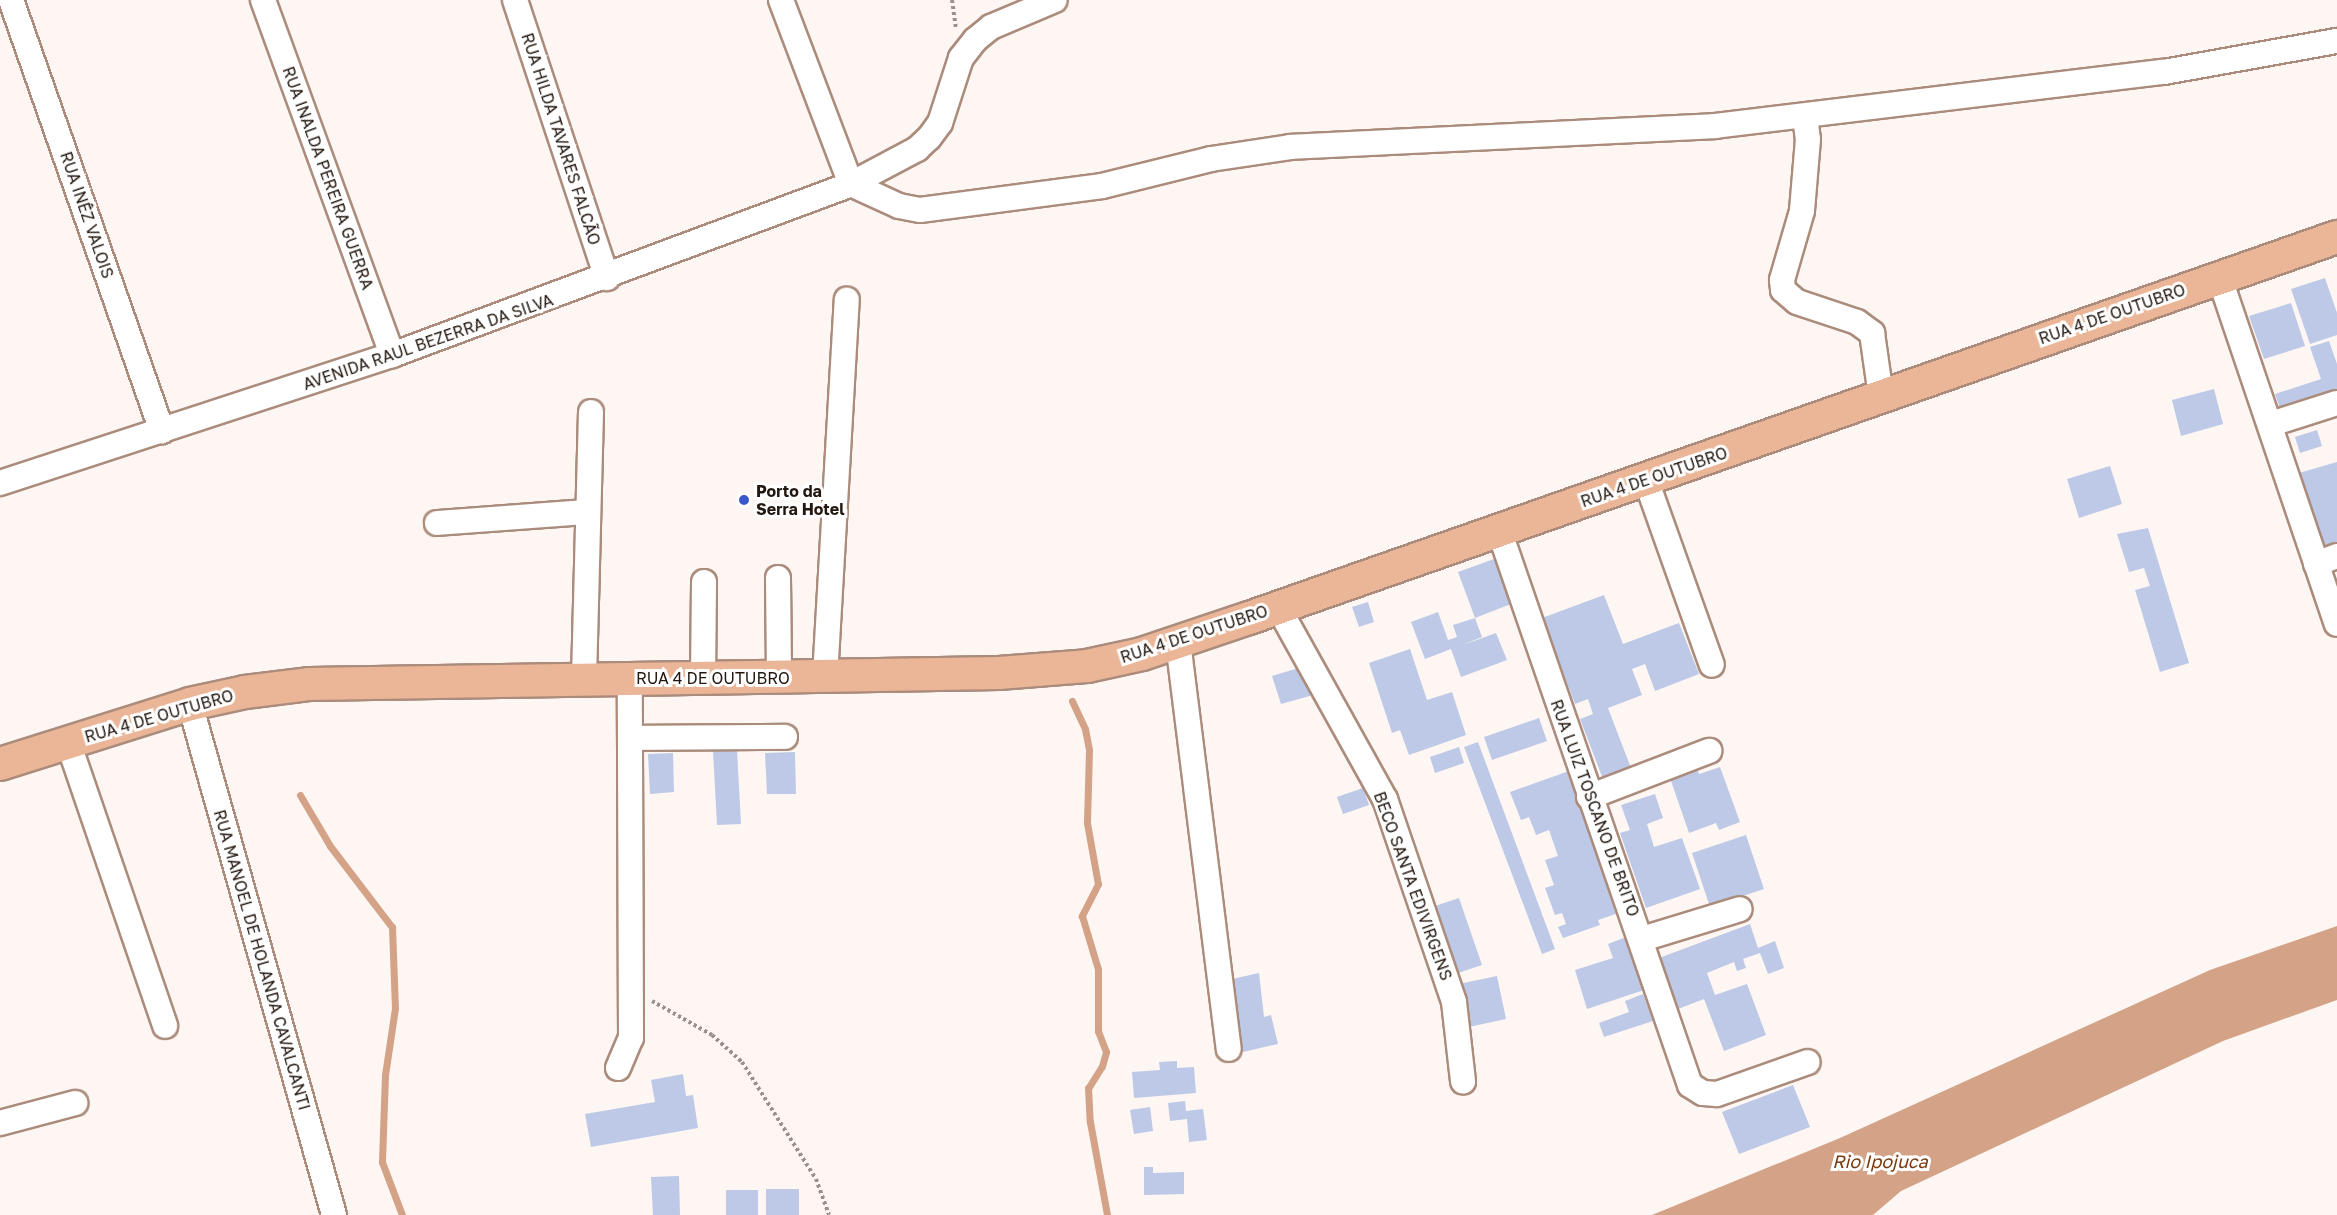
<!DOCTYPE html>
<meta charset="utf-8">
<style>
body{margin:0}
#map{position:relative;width:2337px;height:1215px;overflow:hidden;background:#fdf6f3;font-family:"Golos Text",sans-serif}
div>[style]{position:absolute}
.water>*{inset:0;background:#d4a286}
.stream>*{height:7px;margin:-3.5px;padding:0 3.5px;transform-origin:3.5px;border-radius:3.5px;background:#d4a286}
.building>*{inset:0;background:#bdc9e7}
.path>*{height:4px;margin-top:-2px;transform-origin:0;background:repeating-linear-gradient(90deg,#99918c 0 3px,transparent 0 6px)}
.roads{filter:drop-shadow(2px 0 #ab8c7c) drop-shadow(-2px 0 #ab8c7c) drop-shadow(0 2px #ab8c7c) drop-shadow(0 -2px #ab8c7c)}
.minor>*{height:24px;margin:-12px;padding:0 12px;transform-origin:12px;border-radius:12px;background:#fff}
.major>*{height:32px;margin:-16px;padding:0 16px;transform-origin:16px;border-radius:16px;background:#eab697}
.dots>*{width:16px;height:16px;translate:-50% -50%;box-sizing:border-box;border:3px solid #fff;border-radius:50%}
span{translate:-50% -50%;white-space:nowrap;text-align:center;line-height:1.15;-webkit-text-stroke:6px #fff;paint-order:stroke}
.street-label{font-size:16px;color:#231811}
.poi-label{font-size:16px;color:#231811;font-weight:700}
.left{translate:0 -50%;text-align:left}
.water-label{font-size:18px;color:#783a0e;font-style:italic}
</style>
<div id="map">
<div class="water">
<div style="clip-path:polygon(2337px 926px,2337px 1000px,2223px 1041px,1901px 1191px,1873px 1215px,1652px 1215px,1840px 1138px,2210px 970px)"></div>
</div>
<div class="stream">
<div style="left:1072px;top:701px;width:31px;rotate:65deg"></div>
<div style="left:1085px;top:729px;width:21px;rotate:79deg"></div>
<div style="left:1089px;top:750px;width:73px;rotate:91.6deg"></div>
<div style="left:1087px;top:823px;width:62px;rotate:79.8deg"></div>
<div style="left:1098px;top:884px;width:36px;rotate:117deg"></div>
<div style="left:1082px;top:916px;width:55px;rotate:73.2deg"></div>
<div style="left:1098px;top:969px;width:62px;rotate:90deg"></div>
<div style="left:1098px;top:1031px;width:22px;rotate:69deg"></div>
<div style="left:1106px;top:1052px;width:15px;rotate:106deg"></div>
<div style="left:1102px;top:1066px;width:26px;rotate:122deg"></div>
<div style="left:1088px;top:1088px;width:34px;rotate:87deg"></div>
<div style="left:1090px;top:1122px;width:95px;rotate:79.6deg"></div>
<div style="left:300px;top:795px;width:59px;rotate:59.5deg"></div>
<div style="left:330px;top:846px;width:102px;rotate:52.6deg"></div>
<div style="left:392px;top:927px;width:81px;rotate:87.9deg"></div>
<div style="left:395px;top:1008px;width:68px;rotate:98.5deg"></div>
<div style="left:385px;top:1075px;width:87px;rotate:92deg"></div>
<div style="left:382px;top:1162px;width:57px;rotate:69.3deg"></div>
</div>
<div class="building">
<div style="clip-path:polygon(2325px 278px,2337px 313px,2337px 335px,2310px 344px,2291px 289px)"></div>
<div style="clip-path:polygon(2291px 303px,2305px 346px,2264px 359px,2249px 316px)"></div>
<div style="clip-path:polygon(2329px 341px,2337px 364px,2337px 399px,2283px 417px,2275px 394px,2321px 379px,2310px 347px)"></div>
<div style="clip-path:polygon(2214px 389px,2223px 424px,2181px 436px,2172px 400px)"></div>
<div style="clip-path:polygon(2317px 430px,2322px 446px,2300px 453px,2295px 437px)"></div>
<div style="clip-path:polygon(2337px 462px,2337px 550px,2324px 554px,2299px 473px)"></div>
<div style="clip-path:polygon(2110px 466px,2122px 504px,2079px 518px,2067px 479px)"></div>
<div style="clip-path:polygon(2148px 528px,2189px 663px,2160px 672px,2135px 590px,2150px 586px,2144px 568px,2129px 572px,2117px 534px)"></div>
<div style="clip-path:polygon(1494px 559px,1511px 604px,1475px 618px,1458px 572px)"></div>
<div style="clip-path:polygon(1604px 595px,1623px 644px,1679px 623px,1699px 674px,1655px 691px,1645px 664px,1632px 669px,1642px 695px,1608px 708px,1631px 768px,1603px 779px,1580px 719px,1593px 714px,1588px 699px,1575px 704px,1542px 618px)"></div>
<div style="clip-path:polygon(1368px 602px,1374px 622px,1359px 627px,1352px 607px)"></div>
<div style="clip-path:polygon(1438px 612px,1448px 640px,1457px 637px,1453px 625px,1475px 618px,1482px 637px,1460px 646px,1496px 633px,1507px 660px,1461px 677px,1451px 649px,1425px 659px,1411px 622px)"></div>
<div style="clip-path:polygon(1410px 649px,1427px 700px,1452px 692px,1466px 735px,1409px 755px,1400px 730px,1392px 733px,1369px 663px)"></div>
<div style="clip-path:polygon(1305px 666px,1313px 695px,1281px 704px,1272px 676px)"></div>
<div style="clip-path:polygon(1539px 718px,1547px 741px,1492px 760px,1484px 737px)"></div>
<div style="clip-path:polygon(1478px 742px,1555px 949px,1542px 954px,1464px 747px)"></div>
<div style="clip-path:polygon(1459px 747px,1464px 763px,1435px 773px,1430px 757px)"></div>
<div style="clip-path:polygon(737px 750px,741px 824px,717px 825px,713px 751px)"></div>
<div style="clip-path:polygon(795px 752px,796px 794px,767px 794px,765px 753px)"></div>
<div style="clip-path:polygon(673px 753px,674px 792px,650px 794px,648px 754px)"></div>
<div style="clip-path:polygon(1720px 767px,1740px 822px,1719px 830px,1716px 823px,1689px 833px,1670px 778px,1697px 768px,1699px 774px)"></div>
<div style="clip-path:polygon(1569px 771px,1616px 914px,1598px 920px,1600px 925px,1563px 938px,1558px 927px,1566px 924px,1562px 913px,1555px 915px,1545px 888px,1554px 885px,1545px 860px,1558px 856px,1549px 830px,1536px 835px,1529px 817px,1521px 820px,1510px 792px)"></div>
<div style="clip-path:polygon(1363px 788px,1369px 805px,1343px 814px,1337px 797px)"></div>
<div style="clip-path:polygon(1655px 794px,1663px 818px,1647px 824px,1654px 847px,1682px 838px,1700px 889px,1646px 908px,1620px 833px,1630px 830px,1621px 805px)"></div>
<div style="clip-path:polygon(1746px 835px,1764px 889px,1710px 907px,1692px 853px)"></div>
<div style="clip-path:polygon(1459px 898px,1482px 965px,1449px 976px,1426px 909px)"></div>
<div style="clip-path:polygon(1750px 924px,1758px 948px,1775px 941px,1784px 968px,1768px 974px,1760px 953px,1743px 959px,1746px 968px,1737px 971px,1734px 962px,1707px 973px,1715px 995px,1747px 984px,1766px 1035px,1724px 1051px,1704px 999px,1678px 1009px,1659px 958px)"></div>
<div style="clip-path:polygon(1626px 937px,1644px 990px,1587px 1009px,1575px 970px,1613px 958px,1608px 944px)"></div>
<div style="clip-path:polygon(1259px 973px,1264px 1017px,1271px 1015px,1278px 1044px,1243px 1052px,1230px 991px,1235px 990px,1232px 979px)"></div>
<div style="clip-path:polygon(1497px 976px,1506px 1019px,1464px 1028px,1454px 985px)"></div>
<div style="clip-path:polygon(1643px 994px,1653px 1021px,1604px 1037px,1599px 1023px,1629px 1012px,1625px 1001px)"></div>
<div style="clip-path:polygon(1177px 1061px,1177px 1068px,1194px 1067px,1196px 1093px,1134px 1098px,1132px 1072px,1160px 1070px,1159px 1062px)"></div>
<div style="clip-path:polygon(683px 1074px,686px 1096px,693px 1095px,698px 1128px,591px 1147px,585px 1114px,655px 1102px,651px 1080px)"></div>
<div style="clip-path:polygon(1793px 1085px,1810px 1127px,1739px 1154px,1722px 1112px)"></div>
<div style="clip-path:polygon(1185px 1101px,1186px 1111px,1203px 1109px,1207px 1140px,1189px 1142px,1187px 1119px,1170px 1121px,1168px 1103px)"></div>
<div style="clip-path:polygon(1150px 1107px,1153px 1131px,1134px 1134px,1130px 1110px)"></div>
<div style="clip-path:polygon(1144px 1167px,1153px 1167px,1153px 1173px,1184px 1172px,1184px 1194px,1144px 1195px)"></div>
<div style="clip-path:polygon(679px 1176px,680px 1215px,653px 1215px,651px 1177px)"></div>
<div style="clip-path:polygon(766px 1189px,799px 1189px,799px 1215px,766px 1215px)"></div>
<div style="clip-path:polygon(726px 1190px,758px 1190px,758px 1215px,726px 1215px)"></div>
</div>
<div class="path">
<div style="left:952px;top:0;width:28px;rotate:82deg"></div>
<div style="left:652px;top:1001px;width:69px;rotate:29.5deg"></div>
<div style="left:712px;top:1035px;width:40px;rotate:42deg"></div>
<div style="left:742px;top:1062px;width:138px;rotate:57.7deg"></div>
<div style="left:816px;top:1179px;width:38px;rotate:70deg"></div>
</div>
<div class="roads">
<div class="minor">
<div style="left:11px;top:0;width:457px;rotate:70.7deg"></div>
<div style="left:263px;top:0;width:378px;rotate:70deg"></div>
<div style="left:515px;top:0;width:293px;rotate:71.7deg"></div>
<div style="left:781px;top:0;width:197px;rotate:69.2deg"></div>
<div style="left:1805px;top:116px;width:23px;rotate:83deg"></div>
<div style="left:1808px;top:139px;width:72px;rotate:94.8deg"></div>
<div style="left:1802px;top:211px;width:72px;rotate:106.2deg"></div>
<div style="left:1782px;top:280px;width:10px;rotate:84deg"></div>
<div style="left:1783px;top:290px;width:18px;rotate:41deg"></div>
<div style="left:1797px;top:302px;width:63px;rotate:18.4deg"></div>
<div style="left:1857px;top:322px;width:19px;rotate:36deg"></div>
<div style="left:1872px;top:333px;width:64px;rotate:81.9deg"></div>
<div style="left:851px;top:184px;width:53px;rotate:24.6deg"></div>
<div style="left:899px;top:206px;width:21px;rotate:11deg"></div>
<div style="left:920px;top:210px;width:184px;rotate:-7.5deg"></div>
<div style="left:1102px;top:186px;width:112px;rotate:-13.9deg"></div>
<div style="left:1211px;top:159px;width:80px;rotate:-8.6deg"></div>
<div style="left:1290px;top:147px;width:426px;rotate:-2.8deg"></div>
<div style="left:1715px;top:126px;width:452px;rotate:-6.9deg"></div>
<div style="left:2164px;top:72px;width:176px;rotate:-10.2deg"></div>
<div style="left:2219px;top:276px;width:367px;rotate:71.3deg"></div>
<div style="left:2271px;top:424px;width:69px;rotate:-17.7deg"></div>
<div style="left:1646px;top:480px;width:196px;rotate:70.4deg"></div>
<div style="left:0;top:483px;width:412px;rotate:-18.1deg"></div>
<div style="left:392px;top:355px;width:490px;rotate:-20.4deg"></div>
<div style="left:851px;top:184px;width:75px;rotate:-27.9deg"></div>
<div style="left:917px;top:149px;width:16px;rotate:-43deg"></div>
<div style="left:929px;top:138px;width:19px;rotate:-54deg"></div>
<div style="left:940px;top:123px;width:68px;rotate:-72.1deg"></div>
<div style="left:961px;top:58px;width:23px;rotate:-52deg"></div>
<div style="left:975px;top:40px;width:21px;rotate:-39deg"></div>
<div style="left:991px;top:27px;width:69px;rotate:-22.9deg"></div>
<div style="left:437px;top:523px;width:151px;rotate:-4.2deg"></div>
<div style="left:1499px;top:530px;width:587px;rotate:71.01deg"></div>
<div style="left:1690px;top:1085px;width:15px;rotate:32deg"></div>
<div style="left:1703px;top:1093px;width:14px;rotate:4deg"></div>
<div style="left:1717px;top:1094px;width:96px;rotate:-19.4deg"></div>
<div style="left:2316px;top:564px;width:22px;rotate:-21deg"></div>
<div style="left:778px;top:578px;width:100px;rotate:89.4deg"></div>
<div style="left:1278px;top:607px;width:220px;rotate:60.9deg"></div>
<div style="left:1385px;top:799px;width:214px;rotate:71.2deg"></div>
<div style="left:1454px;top:1002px;width:80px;rotate:83.5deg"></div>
<div style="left:1178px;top:642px;width:410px;rotate:82.9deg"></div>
<div style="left:825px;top:677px;width:378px;rotate:-86.7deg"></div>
<div style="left:584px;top:679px;width:267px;rotate:-88.5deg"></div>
<div style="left:703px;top:680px;width:98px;rotate:-89.4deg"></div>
<div style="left:190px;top:704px;width:531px;rotate:74.26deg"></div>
<div style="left:631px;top:738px;width:154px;rotate:-0.4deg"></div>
<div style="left:68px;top:742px;width:300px;rotate:71.1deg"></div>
<div style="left:1589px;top:797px;width:129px;rotate:-21deg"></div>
<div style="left:1642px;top:939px;width:102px;rotate:-17deg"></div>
<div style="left:618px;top:1068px;width:33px;rotate:-67deg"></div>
<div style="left:631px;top:1038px;width:359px;rotate:-90.2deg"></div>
<div style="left:0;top:1123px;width:78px;rotate:-14.9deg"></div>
</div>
<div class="major">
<div style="left:0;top:764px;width:199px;rotate:-17.5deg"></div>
<div style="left:190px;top:704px;width:56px;rotate:-12.3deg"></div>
<div style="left:245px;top:692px;width:64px;rotate:-7.1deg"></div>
<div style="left:309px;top:684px;width:690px;rotate:-0.91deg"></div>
<div style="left:999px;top:673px;width:88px;rotate:-4.5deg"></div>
<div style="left:1087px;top:666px;width:56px;rotate:-12.3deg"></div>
<div style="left:1142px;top:654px;width:113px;rotate:-18.6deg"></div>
<div style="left:1249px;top:618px;width:1153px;rotate:-19.3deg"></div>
</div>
</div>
<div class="dots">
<div style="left:744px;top:500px;background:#3a58ca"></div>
</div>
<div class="street-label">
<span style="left:561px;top:139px;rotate:72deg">RUA HILDA TAVARES FALCÃO</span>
<span style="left:328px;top:178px;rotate:70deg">RUA INALDA PEREIRA GUERRA</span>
<span style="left:87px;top:215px;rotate:71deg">RUA INÊZ VALOIS</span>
<span style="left:2112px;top:314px;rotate:-19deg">RUA 4 DE OUTUBRO</span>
<span style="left:428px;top:342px;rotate:-19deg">AVENIDA RAUL BEZERRA DA SILVA</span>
<span style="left:1654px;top:477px;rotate:-19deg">RUA 4 DE OUTUBRO</span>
<span style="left:1194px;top:634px;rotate:-18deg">RUA 4 DE OUTUBRO</span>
<span style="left:713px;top:678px">RUA 4 DE OUTUBRO</span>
<span style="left:159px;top:716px;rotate:-16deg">RUA 4 DE OUTUBRO</span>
<span style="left:1595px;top:808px;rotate:70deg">RUA LUIZ TOSCANO DE BRITO</span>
<span style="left:1413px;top:886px;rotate:70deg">BECO SANTA EDIVIRGENS</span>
<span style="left:262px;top:960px;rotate:74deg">RUA MANOEL DE HOLANDA CAVALCANTI</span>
</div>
<div class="poi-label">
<span class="left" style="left:756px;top:500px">Porto da<br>Serra Hotel</span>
</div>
<div class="water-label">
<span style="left:1880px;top:1161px">Rio Ipojuca</span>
</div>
</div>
